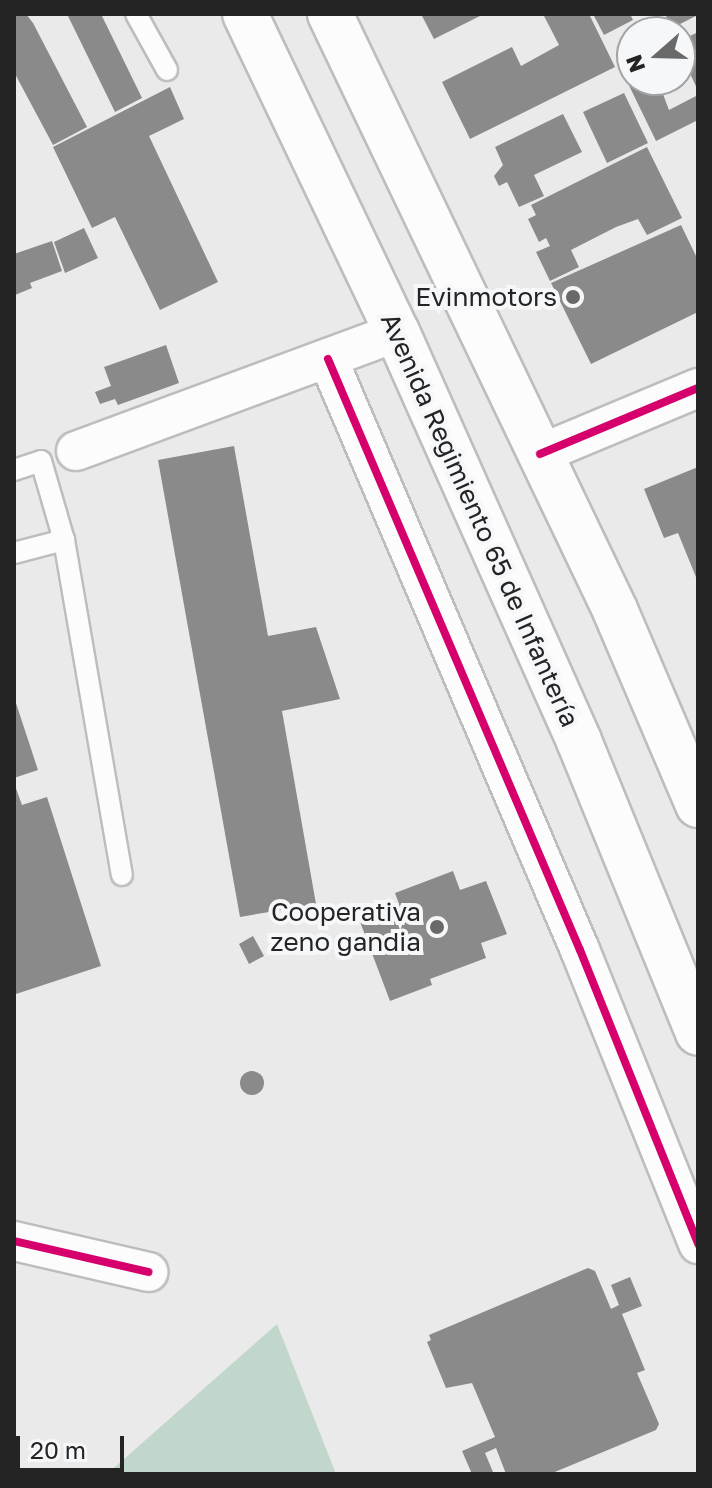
<!DOCTYPE html>
<meta charset="utf-8">
<style>
body{margin:0}
#map{position:relative;width:712px;height:1488px;overflow:hidden;background:#eaeaea;font-family:"Golos Text",sans-serif}
div>[style]{position:absolute}
.green>*{inset:0;background:#c2d7cb}
.building>*{inset:0;background:#8a8a8a}
.round{border-radius:50%}
.roads{filter:drop-shadow(2px 0 #bdbdbd) drop-shadow(-2px 0 #bdbdbd) drop-shadow(0 2px #bdbdbd) drop-shadow(0 -2px #bdbdbd)}
.service>*{height:20px;margin:-10px;padding:0 10px;transform-origin:10px;border-radius:10px;background:#fcfcfc}
.minor>*{height:38px;margin:-19px;padding:0 19px;transform-origin:19px;border-radius:19px;background:#fcfcfc}
.trunk>*{height:44px;margin:-22px;padding:0 22px;transform-origin:22px;border-radius:22px;background:#fcfcfc}
.cycleway>*{height:8px;margin:-4px;padding:0 4px;transform-origin:4px;border-radius:4px;background:#d6006c}
.dots>*{width:22px;height:22px;translate:-50% -50%;box-sizing:border-box;border:4px solid #f6f7f9;border-radius:50%}
span{translate:-50% -50%;white-space:nowrap;text-align:center;line-height:1.15;-webkit-text-stroke:8px #f6f7f9;paint-order:stroke}
.poi-label{font-size:26px;color:#242425}
.right{translate:-100% -50%;text-align:right}
.street-label{font-size:26px;color:#242425}
.frame{position:absolute;inset:0;border:16px solid #242425;pointer-events:none}
.north{position:absolute;left:616px;top:16px;width:80px;height:80px;box-sizing:border-box;background:#f6f7f9;border:2px solid #a2a3a4;border-radius:50%;rotate:250deg;font-size:22px;font-weight:700;line-height:32px;text-align:center;color:#242425}
.north::after{content:'';display:block;margin:auto;width:28px;height:36px;background:#69696a;clip-path:polygon(50% 0,100% 100%,50% 72%,0 100%)}
.scale{position:absolute;left:16px;top:1436px;width:108px;height:36px;box-sizing:border-box;border:4px solid #242425;border-top:0;padding-left:10px;font-size:24px;line-height:28px;white-space:nowrap;color:#242425;-webkit-text-stroke:6px #f6f7f9;paint-order:stroke}
</style>
<div id="map">
<div class="green">
<div style="clip-path:polygon(277px 1324px,336px 1474px,107px 1474px)"></div>
</div>
<div class="building">
<div style="clip-path:polygon(14px 14px,26px 14px,33px 23px,87px 127px,53px 145px,14px 72px)"></div>
<div style="clip-path:polygon(67px 14px,101px 14px,142px 98px,115px 112px)"></div>
<div style="clip-path:polygon(421px 14px,484px 14px,434px 39px)"></div>
<div style="clip-path:polygon(543px 14px,589px 14px,615px 67px,470px 139px,442px 82px,512px 47px,521px 66px,559px 45px)"></div>
<div style="clip-path:polygon(593px 14px,630px 14px,633px 20px,604px 35px)"></div>
<div style="clip-path:polygon(665px 14px,698px 14px,698px 15px,672px 28px)"></div>
<div style="clip-path:polygon(698px 32px,698px 91px,680px 51px,680px 41px)"></div>
<div style="clip-path:polygon(632px 63px,632px 80px,658px 81px,669px 110px,696px 96px,698px 120px,656px 141px,621px 69px)"></div>
<div style="clip-path:polygon(170px 87px,184px 119px,149px 136px,218px 282px,160px 310px,115px 217px,92px 228px,53px 147px)"></div>
<div style="clip-path:polygon(624px 93px,648px 143px,607px 163px,583px 112px)"></div>
<div style="clip-path:polygon(563px 114px,582px 152px,534px 175px,544px 196px,519px 207px,507px 182px,499px 186px,494px 176px,503px 165px,495px 147px)"></div>
<div style="clip-path:polygon(647px 147px,682px 218px,647px 235px,638px 219px,616px 227px,571px 250px,579px 267px,550px 281px,536px 252px,550px 246px,546px 238px,539px 242px,528px 219px,536px 215px,531px 205px)"></div>
<div style="clip-path:polygon(681px 225px,698px 260px,698px 312px,591px 364px,551px 283px)"></div>
<div style="clip-path:polygon(84px 228px,98px 258px,65px 273px,54px 242px)"></div>
<div style="clip-path:polygon(52px 241px,62px 271px,30px 283px,32px 288px,15px 295px,14px 254px)"></div>
<div style="clip-path:polygon(166px 345px,179px 383px,118px 405px,115px 399px,100px 404px,95px 392px,111px 386px,104px 367px)"></div>
<div style="clip-path:polygon(234px 446px,268px 636px,316px 627px,340px 699px,282px 711px,316px 904px,240px 917px,158px 460px)"></div>
<div style="clip-path:polygon(698px 467px,698px 582px,678px 533px,664px 538px,644px 489px)"></div>
<div style="clip-path:polygon(14px 697px,38px 770px,14px 778px)"></div>
<div style="clip-path:polygon(14px 783px,22px 805px,47px 797px,101px 966px,16px 994px)"></div>
<div style="clip-path:polygon(453px 871px,460px 890px,486px 881px,507px 934px,481px 943px,486px 958px,430px 979px,432px 985px,390px 1001px,359px 919px,399px 904px,395px 893px)"></div>
<div style="clip-path:polygon(253px 936px,264px 956px,249px 964px,239px 944px)"></div>
<div class="round" style="left:240px;top:1071px;width:24px;height:24px"></div>
<div style="clip-path:polygon(588px 1268px,595px 1271px,611px 1309px,619px 1305px,611px 1285px,630px 1277px,642px 1306px,622px 1314px,645px 1370px,637px 1373px,659px 1424px,656px 1430px,550px 1474px,506px 1474px,496px 1448px,485px 1453px,493px 1472px,472px 1474px,462px 1451px,495px 1437px,472px 1383px,446px 1388px,427px 1342px,431px 1340px,429px 1335px)"></div>
</div>
<div class="roads">
<div class="service">
<div style="left:136px;top:14px;width:64px;rotate:61deg"></div>
<div style="left:14px;top:470px;width:28px;rotate:-18deg"></div>
<div style="left:41px;top:461px;width:82px;rotate:73.8deg"></div>
<div style="left:14px;top:553px;width:52px;rotate:-14.6deg"></div>
<div style="left:64px;top:540px;width:340px;rotate:80.2deg"></div>
</div>
<div class="minor">
<div style="left:328px;top:359px;width:642px;rotate:66.91deg"></div>
<div style="left:580px;top:950px;width:317px;rotate:68.1deg"></div>
<div style="left:76px;top:451px;width:342px;rotate:-20.3deg"></div>
<div style="left:540px;top:454px;width:171px;rotate:-22.7deg"></div>
<div style="left:14px;top:1241px;width:138px;rotate:13deg"></div>
</div>
<div class="trunk">
<div style="left:245px;top:14px;width:352px;rotate:64.5deg"></div>
<div style="left:397px;top:332px;width:448px;rotate:66deg"></div>
<div style="left:579px;top:741px;width:315px;rotate:67.8deg"></div>
<div style="left:330px;top:14px;width:661px;rotate:64.44deg"></div>
<div style="left:615px;top:610px;width:212px;rotate:66.9deg"></div>
</div>
</div>
<div class="cycleway">
<div style="left:328px;top:359px;width:642px;rotate:66.91deg"></div>
<div style="left:580px;top:950px;width:317px;rotate:68.1deg"></div>
<div style="left:540px;top:454px;width:171px;rotate:-22.7deg"></div>
<div style="left:14px;top:1241px;width:138px;rotate:13deg"></div>
</div>
<div class="dots">
<div style="left:573px;top:297px;background:#69696a"></div>
<div style="left:437px;top:927px;background:#69696a"></div>
</div>
<div class="poi-label">
<span class="right" style="left:557px;top:297px">Evinmotors</span>
<span class="right" style="left:421px;top:927px">Cooperativa<br>zeno gandia</span>
</div>
<div class="street-label">
<span style="left:480px;top:520px;rotate:66deg">Avenida Regimiento 65 de Infantería</span>
</div>
<div class="frame"></div>
<div class="north">N</div>
<div class="scale">20 m</div>
</div>
